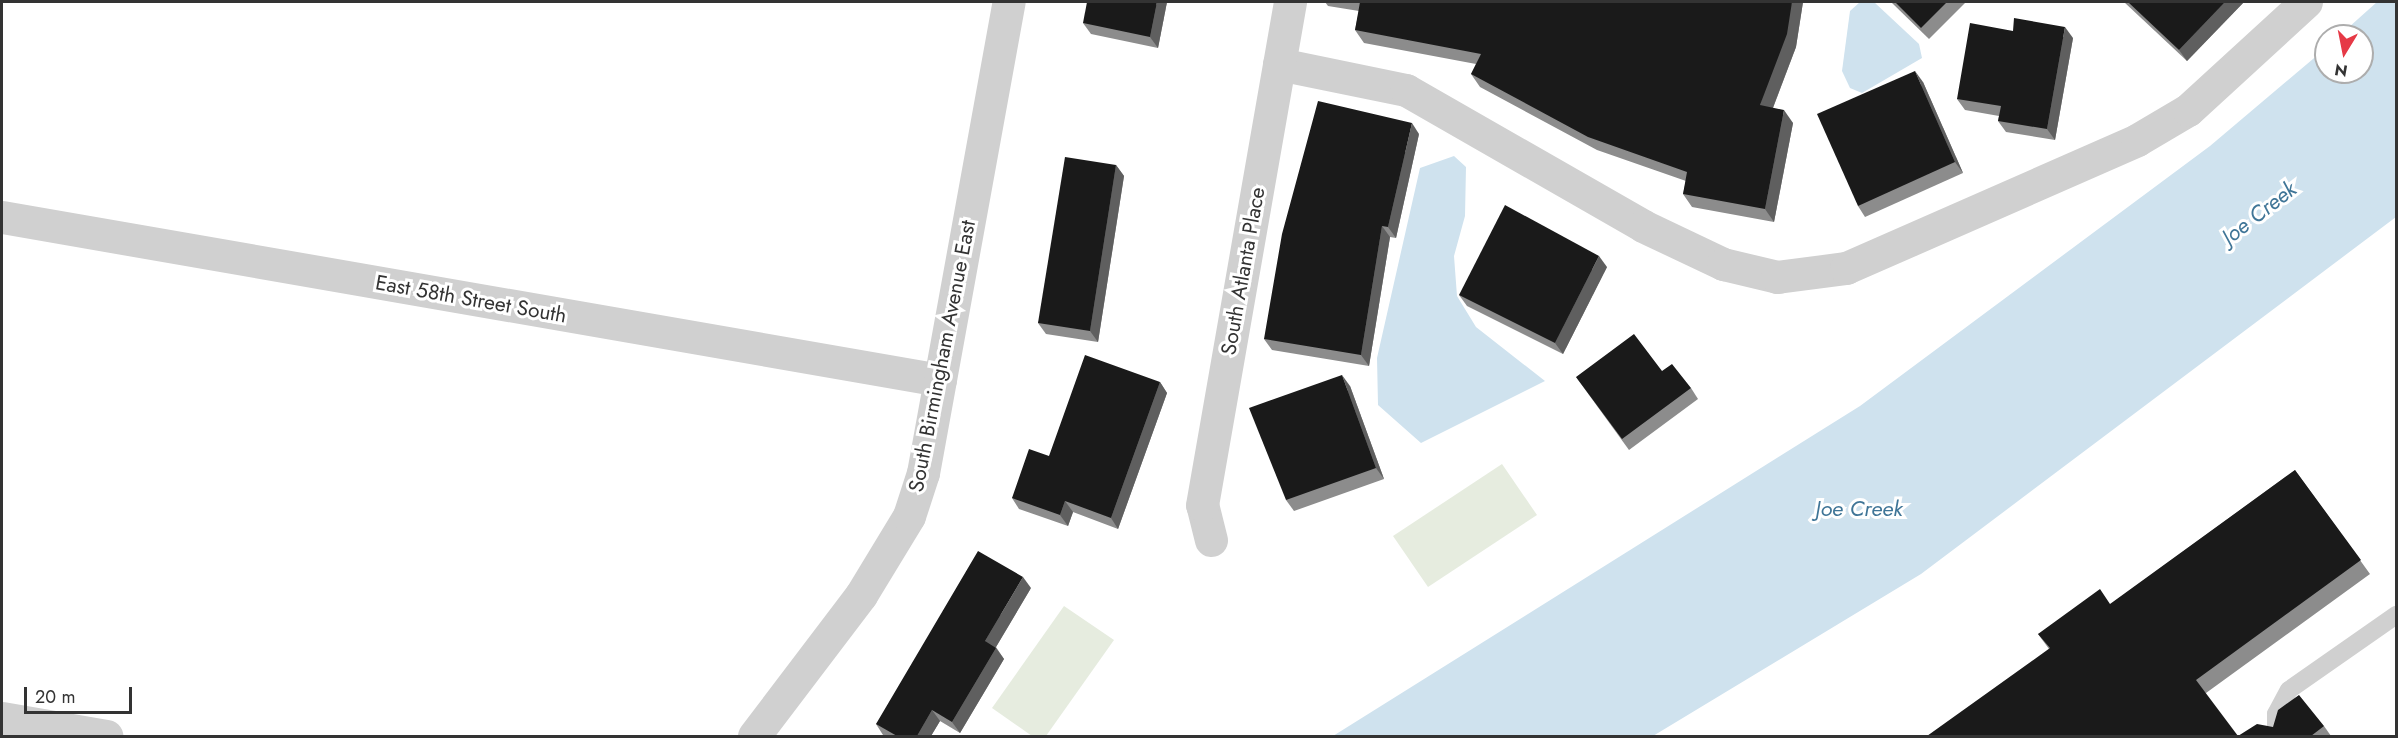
<!DOCTYPE html>
<style>
body{margin:0}
#map{position:relative;width:2398px;height:738px;overflow:hidden;background:#fff;font-family:Jost,sans-serif}
div>[style]{position:absolute}
.green>*{inset:0;background:#e6ecdf}
.water>*{inset:0;background:#cfe2ee}
.service>*{height:18px;margin:-9px;padding:0 9px;transform-origin:9px;border-radius:9px;background:#d0d0d0}
.minor>*{height:33px;margin:-16.5px;padding:0 16.5px;transform-origin:16.5px;border-radius:16.5px;background:#d0d0d0}
.wall>*{inset:0;background:#8c8c8c}
.shaded-wall>*{inset:0;background:#5f5f5f}
.building>*{inset:0;background:#1a1a1a}
span{translate:-50% -50%;white-space:nowrap;text-align:center;line-height:1.15;-webkit-text-stroke:6px #fff;paint-order:stroke}
.street-label{font-size:21px;color:#333}
.water-label{font-size:22px;color:#3f7597;font-style:italic}
.frame{position:absolute;inset:0;border:3px solid #333;pointer-events:none}
.north{position:absolute;left:2314px;top:24px;width:60px;height:60px;box-sizing:border-box;background:#fff;border:2px solid #adadad;border-radius:50%;rotate:190deg;font-size:16px;font-weight:700;line-height:24px;text-align:center;color:#333}
.north::after{content:'';display:block;margin:auto;width:21px;height:27px;background:#e63946;clip-path:polygon(50% 0,100% 100%,50% 72%,0 100%)}
.scale{position:absolute;left:24px;top:687px;width:108px;height:27px;box-sizing:border-box;border:3px solid #333;border-top:0;padding-left:8px;font-size:18px;line-height:21px;white-space:nowrap;color:#333;-webkit-text-stroke:4px #fff;paint-order:stroke}
</style>
<div id="map">
<div class="green">
<div style="clip-path:polygon(1502px 464px,1537px 515px,1428px 587px,1393px 536px)"></div>
<div style="clip-path:polygon(1064px 606px,1114px 640px,1046px 736px,1032px 736px,992px 708px)"></div>
</div>
<div class="water">
<div style="clip-path:polygon(1860px 2px,1874px 2px,1919px 44px,1922px 58px,1862px 93px,1850px 88px,1842px 71px,1850px 11px)"></div>
<div style="clip-path:polygon(2377px 2px,2396px 2px,2396px 217px,1921px 574px,1653px 736px,1333px 736px,1860px 406px,2210px 146px,2326px 48px,2326px 72px,2362px 72px,2362px 36px,2339px 36px)"></div>
<div style="clip-path:polygon(1454px 156px,1466px 167px,1465px 216px,1454px 256px,1457px 296px,1476px 327px,1545px 381px,1421px 443px,1378px 405px,1377px 358px,1420px 168px)"></div>
</div>
<div class="service">
<div style="left:2276px;top:731px;width:17px;rotate:-90deg"></div>
<div style="left:2276px;top:714px;width:27px;rotate:-62deg"></div>
<div style="left:2289px;top:690px;width:131px;rotate:-35deg"></div>
</div>
<div class="minor">
<div style="left:1279px;top:64px;width:130px;rotate:11.6deg"></div>
<div style="left:1406px;top:90px;width:273px;rotate:29.8deg"></div>
<div style="left:1643px;top:226px;width:89px;rotate:25.4deg"></div>
<div style="left:1723px;top:264px;width:56px;rotate:13.5deg"></div>
<div style="left:1777px;top:277px;width:70px;rotate:-7.4deg"></div>
<div style="left:1846px;top:268px;width:318px;rotate:-23.7deg"></div>
<div style="left:2137px;top:140px;width:59px;rotate:-30.5deg"></div>
<div style="left:2188px;top:110px;width:160px;rotate:-42.5deg"></div>
<div style="left:2px;top:217px;width:952px;rotate:9.86deg"></div>
<div style="left:1211px;top:540px;width:36px;rotate:-104deg"></div>
<div style="left:1202px;top:505px;width:511px;rotate:-80.08deg"></div>
<div style="left:2px;top:718px;width:106px;rotate:9.8deg"></div>
<div style="left:754px;top:736px;width:177px;rotate:-52.8deg"></div>
<div style="left:861px;top:595px;width:92px;rotate:-58.7deg"></div>
<div style="left:909px;top:516px;width:45px;rotate:-72deg"></div>
<div style="left:923px;top:473px;width:479px;rotate:-79.7deg"></div>
</div>
<div class="wall">
<div style="clip-path:polygon(1167px 2px,1158px 48px,1091px 34px,1083px 23px)"></div>
<div style="clip-path:polygon(1325px 2px,1803px 2px,1796px 47px,1773px 108px,1793px 123px,1774px 222px,1692px 207px,1683px 194px,1686px 181px,1597px 150px,1480px 87px,1471px 74px,1476px 64px,1364px 43px,1355px 30px,1359px 11px,1328px 6px)"></div>
<div style="clip-path:polygon(1891px 2px,1966px 2px,1929px 39px)"></div>
<div style="clip-path:polygon(2124px 2px,2244px 2px,2187px 61px)"></div>
<div style="clip-path:polygon(2013px 31px,2073px 38px,2055px 140px,2006px 132px,1998px 121px,1999px 116px,1965px 110px,1957px 99px)"></div>
<div style="clip-path:polygon(1923px 82px,1963px 173px,1865px 217px,1858px 206px)"></div>
<div style="clip-path:polygon(1419px 134px,1396px 238px,1390px 237px,1369px 366px,1272px 350px,1264px 339px)"></div>
<div style="clip-path:polygon(1116px 165px,1124px 176px,1098px 342px,1046px 334px,1038px 323px)"></div>
<div style="clip-path:polygon(1607px 267px,1563px 354px,1467px 306px,1459px 295px)"></div>
<div style="clip-path:polygon(1576px 377px,1691px 388px,1698px 399px,1629px 450px)"></div>
<div style="clip-path:polygon(1160px 382px,1167px 393px,1118px 529px,1073px 512px,1068px 526px,1019px 509px,1012px 498px,1049px 456px)"></div>
<div style="clip-path:polygon(1350px 386px,1384px 479px,1294px 511px,1286px 500px)"></div>
<div style="clip-path:polygon(2295px 470px,2370px 574px,2206px 693px,2049px 649px,2038px 634px,2111px 604px)"></div>
<div style="clip-path:polygon(1031px 588px,996px 647px,1004px 659px,960px 733px,940px 721px,931px 736px,886px 736px,883px 735px,876px 724px)"></div>
<div style="clip-path:polygon(2324px 726px,2331px 736px,2238px 736px,2273px 727px)"></div>
</div>
<div class="shaded-wall">
<div style="clip-path:polygon(1157px 2px,1167px 2px,1158px 48px,1150px 37px)"></div>
<div style="clip-path:polygon(1792px 2px,1803px 2px,1796px 47px,1769px 118px,1760px 105px)"></div>
<div style="clip-path:polygon(2225px 2px,2244px 2px,2187px 61px,2179px 50px)"></div>
<div style="clip-path:polygon(2065px 27px,2073px 38px,2055px 140px,2047px 129px)"></div>
<div style="clip-path:polygon(1915px 71px,1923px 82px,1963px 173px,1955px 162px)"></div>
<div style="clip-path:polygon(1784px 110px,1793px 123px,1774px 222px,1765px 209px)"></div>
<div style="clip-path:polygon(1412px 123px,1419px 134px,1396px 238px,1388px 227px)"></div>
<div style="clip-path:polygon(1116px 165px,1124px 176px,1098px 342px,1090px 331px)"></div>
<div style="clip-path:polygon(1382px 226px,1390px 237px,1369px 366px,1361px 355px)"></div>
<div style="clip-path:polygon(1599px 256px,1607px 267px,1563px 354px,1555px 343px)"></div>
<div style="clip-path:polygon(1342px 375px,1350px 386px,1384px 479px,1376px 468px)"></div>
<div style="clip-path:polygon(1160px 382px,1167px 393px,1118px 529px,1111px 518px)"></div>
<div style="clip-path:polygon(1065px 501px,1073px 512px,1068px 526px,1060px 515px)"></div>
<div style="clip-path:polygon(1023px 577px,1031px 588px,993px 652px,985px 641px)"></div>
<div style="clip-path:polygon(996px 648px,1004px 659px,960px 733px,952px 722px)"></div>
<div style="clip-path:polygon(932px 710px,940px 721px,931px 736px,917px 736px)"></div>
</div>
<div class="building">
<div style="clip-path:polygon(1087px 2px,1157px 2px,1150px 37px,1083px 23px)"></div>
<div style="clip-path:polygon(1360px 2px,1792px 2px,1787px 34px,1760px 105px,1784px 110px,1765px 209px,1683px 194px,1687px 172px,1588px 137px,1471px 74px,1481px 54px,1355px 30px)"></div>
<div style="clip-path:polygon(1895px 2px,1947px 2px,1921px 28px)"></div>
<div style="clip-path:polygon(2128px 2px,2225px 2px,2179px 50px)"></div>
<div style="clip-path:polygon(2014px 18px,2065px 27px,2047px 129px,1998px 121px,2001px 106px,1957px 99px,1970px 23px,2013px 31px)"></div>
<div style="clip-path:polygon(1915px 71px,1955px 162px,1858px 206px,1817px 114px)"></div>
<div style="clip-path:polygon(1318px 101px,1412px 123px,1388px 227px,1382px 226px,1361px 355px,1264px 339px,1282px 234px)"></div>
<div style="clip-path:polygon(1065px 157px,1116px 165px,1090px 331px,1038px 323px)"></div>
<div style="clip-path:polygon(1505px 205px,1599px 256px,1555px 343px,1459px 295px)"></div>
<div style="clip-path:polygon(1634px 334px,1662px 371px,1672px 364px,1691px 388px,1622px 439px,1576px 377px)"></div>
<div style="clip-path:polygon(1085px 355px,1160px 382px,1111px 518px,1065px 501px,1060px 515px,1012px 498px,1029px 449px,1049px 456px)"></div>
<div style="clip-path:polygon(1342px 375px,1376px 468px,1286px 500px,1249px 408px)"></div>
<div style="clip-path:polygon(2295px 470px,2361px 560px,2196px 680px,2238px 736px,1927px 736px,2050px 648px,2038px 634px,2100px 589px,2110px 604px)"></div>
<div style="clip-path:polygon(978px 551px,1023px 577px,985px 641px,996px 648px,952px 722px,932px 710px,917px 736px,897px 736px,876px 724px)"></div>
<div style="clip-path:polygon(2299px 695px,2324px 726px,2311px 736px,2238px 736px,2257px 724px,2273px 727px,2278px 710px)"></div>
</div>
<div class="street-label">
<span style="left:1243px;top:271px;rotate:-80deg">South Atlanta Place</span>
<span style="left:471px;top:299px;rotate:10deg">East 58th Street South</span>
<span style="left:942px;top:356px;rotate:-79deg">South Birmingham Avenue East</span>
</div>
<div class="water-label">
<span style="left:2259px;top:213px;rotate:-38deg">Joe Creek</span>
<span style="left:1859px;top:509px">Joe Creek</span>
</div>
<div class="frame"></div>
<div class="north">N</div>
<div class="scale">20 m</div>
</div>
